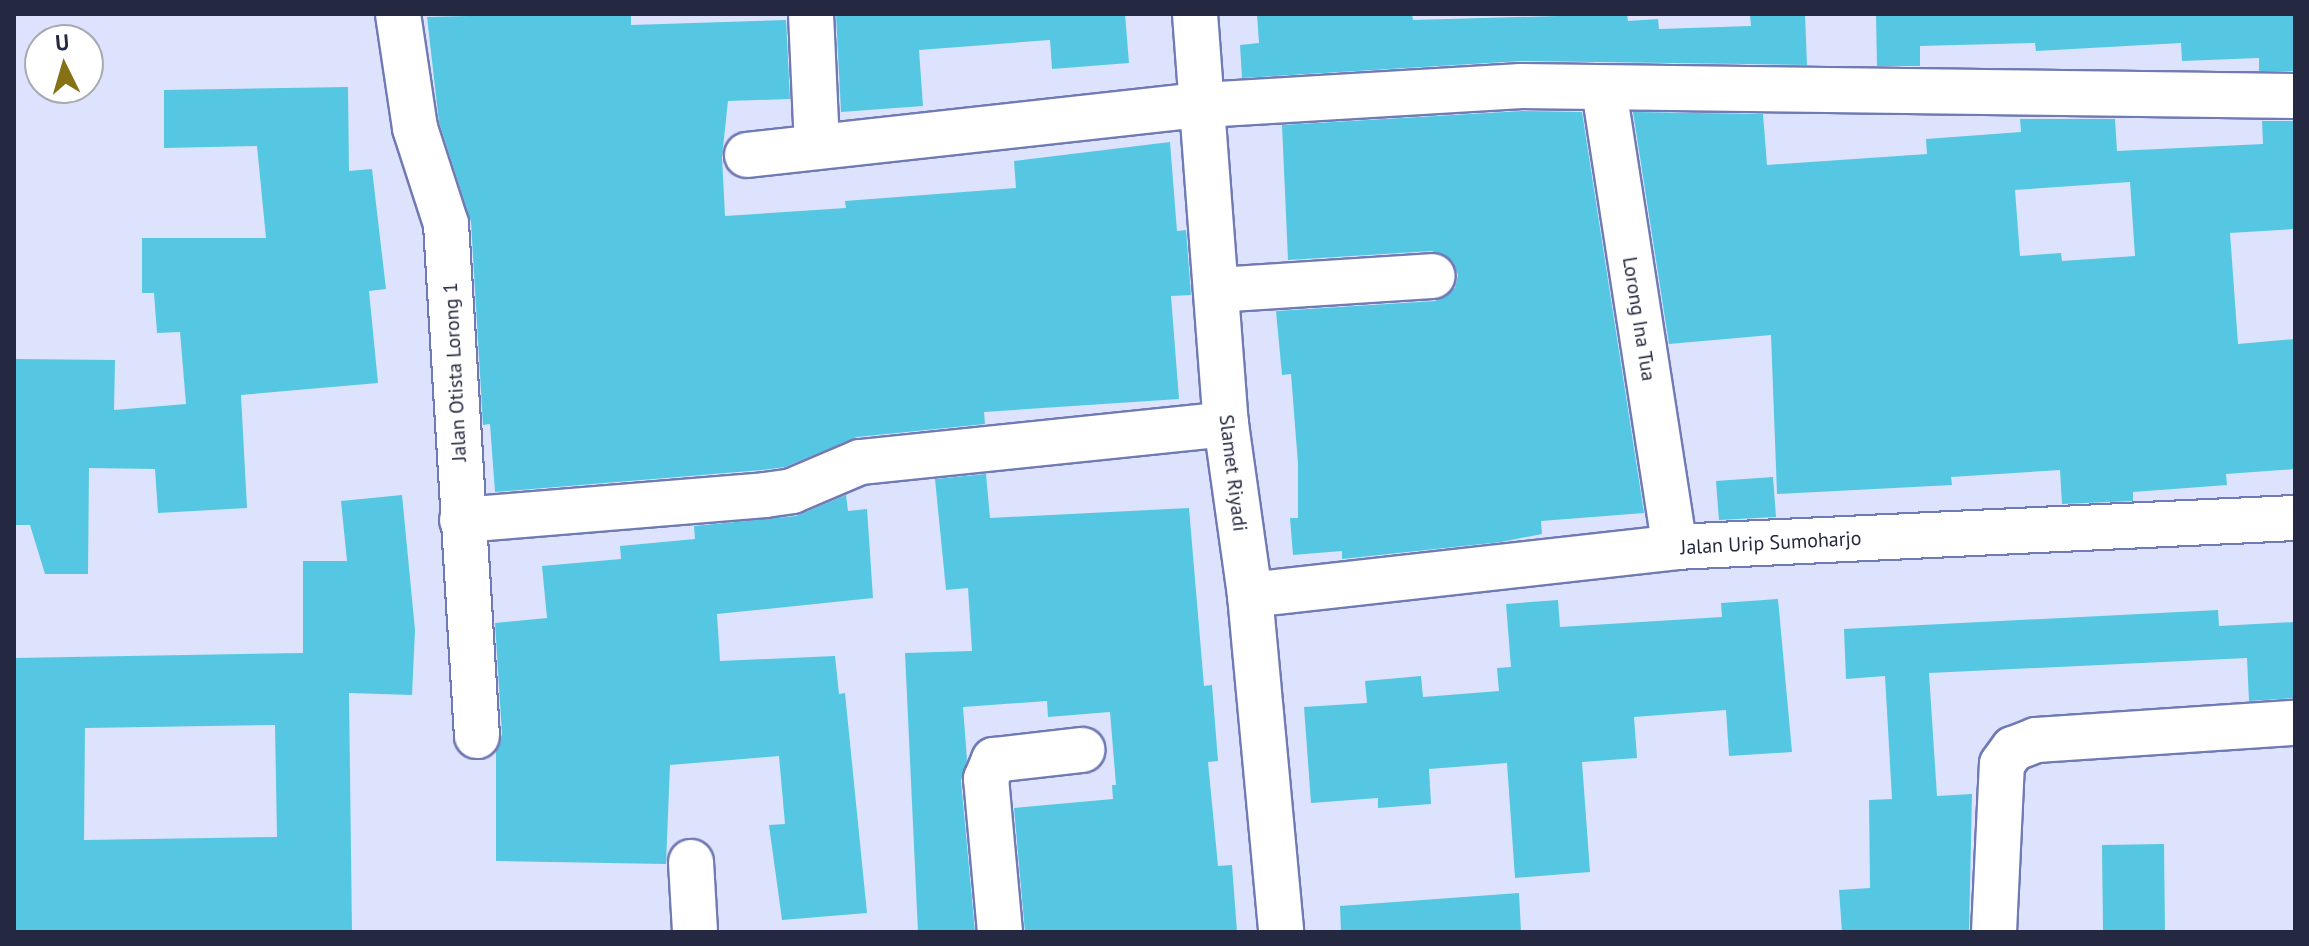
<!DOCTYPE html>
<style>
body{margin:0}
#map{position:relative;width:2309px;height:946px;overflow:hidden;background:#dde3fd;font-family:"PT Sans",sans-serif}
div>[style]{position:absolute}
.building>*{inset:0;background:#55c7e2}
.roads{filter:drop-shadow(2px 0 #707ab4) drop-shadow(-2px 0 #707ab4) drop-shadow(0 2px #707ab4) drop-shadow(0 -2px #707ab4)}
.minor>*{height:44px;margin:-22px;padding:0 22px;transform-origin:22px;border-radius:22px;background:#fff}
span{translate:-50% -50%;white-space:nowrap;text-align:center;line-height:1.15;-webkit-text-stroke:7px #fff;paint-order:stroke}
.street-label{font-size:20px;color:#242840}
.frame{position:absolute;inset:0;border:16px solid #242840;pointer-events:none}
.north{position:absolute;left:24px;top:24px;width:80px;height:80px;box-sizing:border-box;background:#fff;border:2px solid #a7a9b3;border-radius:50%;rotate:355deg;font-size:22px;font-weight:700;line-height:32px;text-align:center;color:#242840}
.north::after{content:'';display:block;margin:auto;width:28px;height:36px;background:#867214;clip-path:polygon(50% 0,100% 100%,50% 72%,0 100%)}
</style>
<div id="map">
<div class="building">
<div style="clip-path:polygon(546px 14px,631px 15px,631px 25px,786px 20px,790px 99px,728px 101px,722px 157px,725px 216px,846px 208px,845px 201px,1016px 188px,1014px 161px,1170px 142px,1177px 231px,1186px 230px,1191px 295px,1171px 296px,1179px 399px,984px 412px,985px 424px,857px 437px,785px 467px,762px 470px,495px 492px,490px 424px,483px 425px,471px 222px,439px 122px,427px 17px)"></div>
<div style="clip-path:polygon(836px 14px,1125px 14px,1129px 63px,1052px 69px,1050px 40px,919px 50px,923px 106px,841px 112px)"></div>
<div style="clip-path:polygon(1257px 14px,1412px 14px,1413px 20px,1627px 14px,1628px 21px,1658px 19px,1659px 29px,1751px 26px,1750px 14px,1805px 14px,1807px 65px,1521px 61px,1242px 78px,1240px 45px,1259px 43px)"></div>
<div style="clip-path:polygon(1876px 14px,2295px 14px,2295px 71px,2259px 71px,2259px 58px,2182px 61px,2181px 43px,2036px 51px,2035px 43px,1920px 46px,1920px 66px,1877px 66px)"></div>
<div style="clip-path:polygon(348px 87px,349px 171px,372px 169px,386px 289px,369px 291px,378px 383px,241px 395px,247px 508px,158px 513px,155px 469px,89px 468px,88px 574px,45px 574px,30px 525px,14px 525px,15px 359px,115px 360px,114px 410px,186px 404px,180px 332px,157px 333px,154px 293px,142px 293px,142px 238px,266px 238px,257px 146px,164px 148px,164px 90px)"></div>
<div style="clip-path:polygon(1522px 111px,1582px 112px,1644px 513px,1541px 521px,1542px 534px,1501px 542px,1342px 559px,1342px 551px,1293px 555px,1290px 518px,1298px 518px,1298px 464px,1291px 374px,1282px 375px,1276px 311px,1435px 301px,1455px 288px,1458px 275px,1453px 262px,1432px 251px,1288px 260px,1282px 125px)"></div>
<div style="clip-path:polygon(evenodd,1633px 112px,1763px 114px,1767px 165px,1927px 154px,1926px 139px,2021px 132px,2020px 119px,2115px 119px,2117px 151px,2263px 144px,2262px 121px,2295px 121px,2295px 229px,2230px 233px,2238px 344px,2295px 339px,2295px 469px,2226px 474px,2227px 485px,2133px 492px,2133px 501px,2062px 504px,2060px 470px,1951px 477px,1952px 485px,1777px 494px,1771px 335px,1669px 344px,1633px 112px,2130px 182px,2135px 256px,2062px 261px,2061px 253px,2020px 256px,2015px 190px,2130px 182px)"></div>
<div style="clip-path:polygon(986px 474px,990px 518px,1189px 508px,1204px 686px,1212px 685px,1218px 761px,1208px 762px,1218px 866px,1232px 865px,1237px 932px,1025px 932px,1014px 808px,1113px 799px,1112px 785px,1116px 785px,1110px 712px,1048px 717px,1047px 701px,963px 707px,967px 760px,961px 781px,975px 932px,918px 932px,905px 653px,972px 651px,968px 588px,946px 590px,935px 479px)"></div>
<div style="clip-path:polygon(1773px 477px,1776px 517px,1719px 520px,1716px 481px)"></div>
<div style="clip-path:polygon(evenodd,402px 495px,415px 630px,412px 695px,349px 693px,352px 932px,14px 932px,14px 658px,303px 653px,303px 561px,347px 561px,341px 501px,402px 495px,275px 725px,277px 837px,84px 840px,85px 728px,275px 725px)"></div>
<div style="clip-path:polygon(846px 495px,848px 511px,867px 509px,873px 598px,717px 614px,720px 661px,835px 656px,839px 694px,845px 693px,867px 913px,782px 920px,769px 825px,785px 824px,779px 756px,670px 765px,666px 864px,496px 861px,496px 751px,502px 734px,495px 623px,547px 618px,542px 566px,621px 559px,620px 546px,695px 539px,694px 526px,796px 516px)"></div>
<div style="clip-path:polygon(1778px 599px,1792px 752px,1729px 756px,1726px 710px,1634px 717px,1637px 758px,1582px 762px,1590px 872px,1515px 878px,1507px 763px,1429px 769px,1431px 804px,1378px 808px,1378px 798px,1311px 803px,1304px 707px,1367px 703px,1365px 681px,1421px 676px,1423px 697px,1499px 691px,1497px 668px,1511px 667px,1506px 604px,1558px 600px,1560px 627px,1722px 617px,1721px 603px)"></div>
<div style="clip-path:polygon(2218px 610px,2219px 626px,2295px 622px,2295px 698px,2249px 701px,2247px 658px,1929px 673px,1937px 796px,1972px 794px,1969px 932px,1842px 932px,1839px 890px,1870px 888px,1869px 800px,1892px 799px,1885px 676px,1846px 679px,1844px 629px)"></div>
<div style="clip-path:polygon(2164px 844px,2165px 932px,2103px 932px,2102px 845px)"></div>
<div style="clip-path:polygon(1519px 893px,1521px 932px,1341px 932px,1340px 906px)"></div>
</div>
<div class="roads">
<div class="minor">
<div style="left:398px;top:14px;width:115px;rotate:81.5deg"></div>
<div style="left:415px;top:128px;width:101px;rotate:72.1deg"></div>
<div style="left:446px;top:224px;width:513px;rotate:86.54deg"></div>
<div style="left:811px;top:14px;width:132px;rotate:87.4deg"></div>
<div style="left:1195px;top:14px;width:411px;rotate:85.7deg"></div>
<div style="left:1226px;top:424px;width:173px;rotate:82deg"></div>
<div style="left:1250px;top:595px;width:338px;rotate:84.7deg"></div>
<div style="left:1604px;top:90px;width:462px;rotate:81.2deg"></div>
<div style="left:747px;top:155px;width:459px;rotate:-6.3deg"></div>
<div style="left:1203px;top:105px;width:319px;rotate:-3.4deg"></div>
<div style="left:1521px;top:86px;width:774px;rotate:0.74deg"></div>
<div style="left:1217px;top:290px;width:216px;rotate:-3.7deg"></div>
<div style="left:462px;top:520px;width:304px;rotate:-4.7deg"></div>
<div style="left:765px;top:495px;width:27px;rotate:-8deg"></div>
<div style="left:792px;top:491px;width:74px;rotate:-23.1deg"></div>
<div style="left:860px;top:462px;width:368px;rotate:-5.9deg"></div>
<div style="left:1250px;top:595px;width:428px;rotate:-6.4deg"></div>
<div style="left:1675px;top:547px;width:621px;rotate:-2.68deg"></div>
<div style="left:691px;top:862px;width:70px;rotate:86.7deg"></div>
<div style="left:1000px;top:932px;width:154px;rotate:-95.2deg"></div>
<div style="left:986px;top:779px;width:21px;rotate:-67deg"></div>
<div style="left:994px;top:760px;width:89px;rotate:-6.5deg"></div>
<div style="left:1994px;top:932px;width:168px;rotate:-87.3deg"></div>
<div style="left:2002px;top:764px;width:19px;rotate:-54deg"></div>
<div style="left:2013px;top:749px;width:25px;rotate:-21deg"></div>
<div style="left:2036px;top:740px;width:260px;rotate:-3.8deg"></div>
</div>
</div>
<div class="street-label">
<span style="left:1639px;top:319px;rotate:81deg">Lorong Ina Tua</span>
<span style="left:455px;top:372px;rotate:-93deg">Jalan Otista Lorong 1</span>
<span style="left:1233px;top:473px;rotate:83deg">Slamet Riyadi</span>
<span style="left:1771px;top:543px;rotate:-3deg">Jalan Urip Sumoharjo</span>
</div>
<div class="frame"></div>
<div class="north">U</div>
</div>
